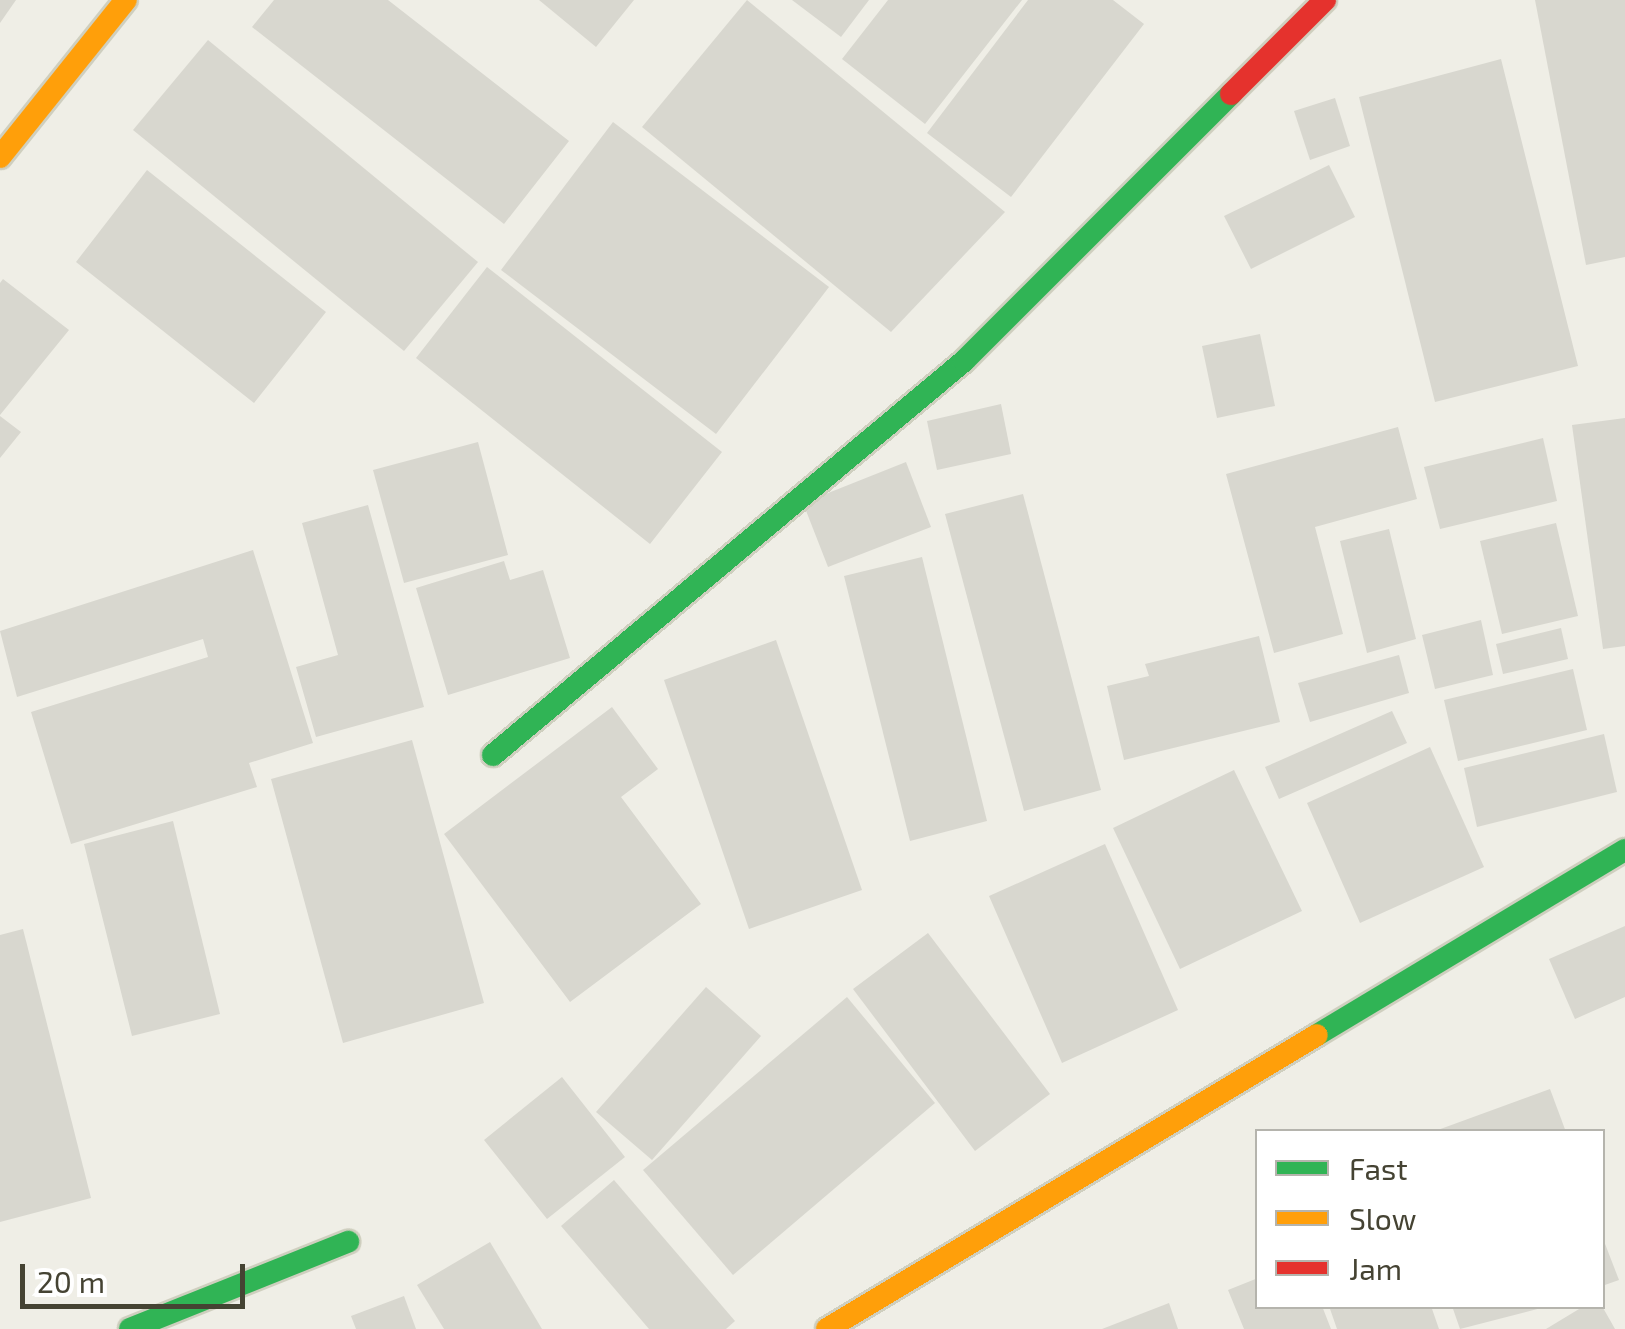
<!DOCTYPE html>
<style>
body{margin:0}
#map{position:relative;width:1625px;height:1329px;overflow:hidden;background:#efeee6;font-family:"Exo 2",sans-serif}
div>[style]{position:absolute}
.building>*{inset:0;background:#d8d7cf}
.roads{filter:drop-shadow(2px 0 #cfcfbf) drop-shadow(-2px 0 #cfcfbf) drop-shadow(0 2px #cfcfbf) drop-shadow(0 -2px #cfcfbf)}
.fast>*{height:22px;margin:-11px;padding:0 11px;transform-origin:11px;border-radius:11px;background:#30b455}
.slow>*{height:22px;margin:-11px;padding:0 11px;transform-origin:11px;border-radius:11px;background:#ff9f0a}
.jam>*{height:22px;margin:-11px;padding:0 11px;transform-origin:11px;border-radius:11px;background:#e5322d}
span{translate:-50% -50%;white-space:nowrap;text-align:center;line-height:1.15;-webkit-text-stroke:8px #fff;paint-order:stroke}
.legend{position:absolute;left:1255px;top:1129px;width:350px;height:180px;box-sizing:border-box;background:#fff;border:2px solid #b5b4ad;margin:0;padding:12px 18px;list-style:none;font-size:30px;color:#454333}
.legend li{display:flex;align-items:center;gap:20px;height:50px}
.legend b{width:50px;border:2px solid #b5b4ad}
.scale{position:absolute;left:20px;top:1264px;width:225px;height:45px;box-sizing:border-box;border:5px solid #454333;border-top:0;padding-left:12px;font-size:30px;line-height:35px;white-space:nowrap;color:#454333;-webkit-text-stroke:8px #fff;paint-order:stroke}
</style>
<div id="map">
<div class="building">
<div style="clip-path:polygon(0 0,16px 0,0 23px)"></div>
<div style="clip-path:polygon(274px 0,388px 0,569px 141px,504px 224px,252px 27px)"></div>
<div style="clip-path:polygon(539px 0,634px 0,596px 47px)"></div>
<div style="clip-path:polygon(747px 0,1005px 212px,891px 332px,642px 127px)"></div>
<div style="clip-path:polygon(792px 0,869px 0,841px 37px)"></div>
<div style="clip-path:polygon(888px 0,1022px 0,925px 124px,842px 59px)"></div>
<div style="clip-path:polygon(1028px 0,1113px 0,1144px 24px,1011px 197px,927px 133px)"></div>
<div style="clip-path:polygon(1535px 0,1625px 0,1625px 257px,1586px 265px)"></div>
<div style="clip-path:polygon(208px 40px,478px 262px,404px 351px,133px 130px)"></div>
<div style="clip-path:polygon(1501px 59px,1578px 366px,1435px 402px,1359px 97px)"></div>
<div style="clip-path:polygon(1335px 98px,1350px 146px,1310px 160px,1294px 111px)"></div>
<div style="clip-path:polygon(613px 122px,829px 287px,716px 434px,501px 270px)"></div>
<div style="clip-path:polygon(1329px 165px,1355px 217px,1251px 269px,1224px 216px)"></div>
<div style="clip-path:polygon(147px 170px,326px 312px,254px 403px,76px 262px)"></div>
<div style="clip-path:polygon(487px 267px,722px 452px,650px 544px,416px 358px)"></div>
<div style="clip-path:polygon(3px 279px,69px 330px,0 415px,0 283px)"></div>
<div style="clip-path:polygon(1260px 334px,1275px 406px,1217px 418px,1202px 346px)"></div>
<div style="clip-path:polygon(1001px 404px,1011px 454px,937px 470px,927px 421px)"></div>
<div style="clip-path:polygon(0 416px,21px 432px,0 458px)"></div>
<div style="clip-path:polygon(1625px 418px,1625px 646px,1603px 649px,1572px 425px)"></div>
<div style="clip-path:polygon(1398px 427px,1417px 499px,1315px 527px,1343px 634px,1274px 653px,1226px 474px)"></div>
<div style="clip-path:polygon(1543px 438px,1557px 501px,1440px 529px,1424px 467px)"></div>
<div style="clip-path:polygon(478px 442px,508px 555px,404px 583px,373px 470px)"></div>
<div style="clip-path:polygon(906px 462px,931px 527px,828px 567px,803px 503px)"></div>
<div style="clip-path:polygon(1023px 494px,1101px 790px,1024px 811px,945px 514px)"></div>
<div style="clip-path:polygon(368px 505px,424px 707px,316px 737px,296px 667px,338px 655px,302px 523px)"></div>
<div style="clip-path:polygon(1556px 523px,1578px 616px,1502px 634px,1480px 541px)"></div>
<div style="clip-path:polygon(1389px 529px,1416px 639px,1367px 653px,1340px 541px)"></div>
<div style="clip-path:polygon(253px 550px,313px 743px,249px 763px,257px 787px,71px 844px,31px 712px,208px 657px,203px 639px,17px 697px,0 631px)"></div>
<div style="clip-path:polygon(922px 557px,987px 821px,910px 841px,844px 576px)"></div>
<div style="clip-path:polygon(504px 561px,510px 580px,543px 570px,570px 658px,448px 695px,416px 588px)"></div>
<div style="clip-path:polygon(1481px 620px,1493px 675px,1435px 689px,1422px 635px)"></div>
<div style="clip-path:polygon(1561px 628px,1568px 659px,1503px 674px,1496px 644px)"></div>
<div style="clip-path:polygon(1259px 636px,1280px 722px,1124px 760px,1107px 686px,1149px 676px,1145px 664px)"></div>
<div style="clip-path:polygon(776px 640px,862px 890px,749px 929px,664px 680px)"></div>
<div style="clip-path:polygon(1399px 655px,1409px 693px,1310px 722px,1298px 683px)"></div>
<div style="clip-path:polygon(1573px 669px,1587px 730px,1458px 761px,1444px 700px)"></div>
<div style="clip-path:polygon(612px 707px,658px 769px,621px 797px,701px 904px,570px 1002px,444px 834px)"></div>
<div style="clip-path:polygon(1392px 711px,1407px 743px,1279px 799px,1265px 767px)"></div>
<div style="clip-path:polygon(1604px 734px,1617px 792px,1477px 827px,1464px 768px)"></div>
<div style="clip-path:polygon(412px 740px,484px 1003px,343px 1043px,271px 779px)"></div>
<div style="clip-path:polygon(1430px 747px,1484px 867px,1360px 923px,1307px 803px)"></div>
<div style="clip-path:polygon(1234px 770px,1302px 911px,1180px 969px,1113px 828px)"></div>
<div style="clip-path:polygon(173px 821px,220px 1014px,132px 1036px,84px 844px)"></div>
<div style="clip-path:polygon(1105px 844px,1178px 1010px,1062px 1063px,989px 896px)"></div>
<div style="clip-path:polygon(1625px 926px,1625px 997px,1575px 1019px,1549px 959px)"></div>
<div style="clip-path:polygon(23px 929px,91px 1198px,0 1222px,0 935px)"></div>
<div style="clip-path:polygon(928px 933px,1050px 1094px,975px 1151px,853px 989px)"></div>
<div style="clip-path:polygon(706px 987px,761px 1036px,652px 1160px,596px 1112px)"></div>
<div style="clip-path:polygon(847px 997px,935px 1103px,733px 1275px,643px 1170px)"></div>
<div style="clip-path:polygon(562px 1077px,625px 1157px,547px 1219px,484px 1140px)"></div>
<div style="clip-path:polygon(1550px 1089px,1566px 1132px,1435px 1132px,1435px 1131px)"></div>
<div style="clip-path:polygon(614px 1180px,735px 1321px,726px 1329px,649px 1329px,561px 1226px)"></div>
<div style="clip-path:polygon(1602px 1236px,1619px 1280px,1602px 1286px)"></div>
<div style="clip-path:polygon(490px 1242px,542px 1329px,444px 1329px,417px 1285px)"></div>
<div style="clip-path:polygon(1258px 1278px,1258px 1306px,1322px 1306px,1331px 1329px,1244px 1329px,1228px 1290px)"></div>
<div style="clip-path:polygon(404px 1296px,416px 1329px,356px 1329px,351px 1316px)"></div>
<div style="clip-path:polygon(1169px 1303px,1178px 1329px,1102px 1329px)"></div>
<div style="clip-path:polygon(1329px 1306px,1431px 1306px,1439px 1329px,1337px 1329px)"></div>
<div style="clip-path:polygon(1452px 1306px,1545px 1306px,1545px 1307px,1460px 1329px)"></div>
<div style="clip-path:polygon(1584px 1306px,1602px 1306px,1615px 1329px,1546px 1329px)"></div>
</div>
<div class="roads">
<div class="fast">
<div style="left:493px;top:755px;width:614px;rotate:-39.91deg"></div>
<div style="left:964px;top:361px;width:378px;rotate:-45deg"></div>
<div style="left:1317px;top:1035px;width:359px;rotate:-31deg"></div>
<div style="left:130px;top:1329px;width:235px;rotate:-21.8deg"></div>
</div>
<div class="slow">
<div style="left:0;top:157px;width:201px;rotate:-51.3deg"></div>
<div style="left:827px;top:1329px;width:571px;rotate:-30.96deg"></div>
</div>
<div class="jam">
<div style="left:1231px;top:94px;width:133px;rotate:-45deg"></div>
</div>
</div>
<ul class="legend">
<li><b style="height:12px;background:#30b455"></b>Fast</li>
<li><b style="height:12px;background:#ff9f0a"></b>Slow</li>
<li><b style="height:12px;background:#e5322d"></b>Jam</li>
</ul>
<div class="scale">20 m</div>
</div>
